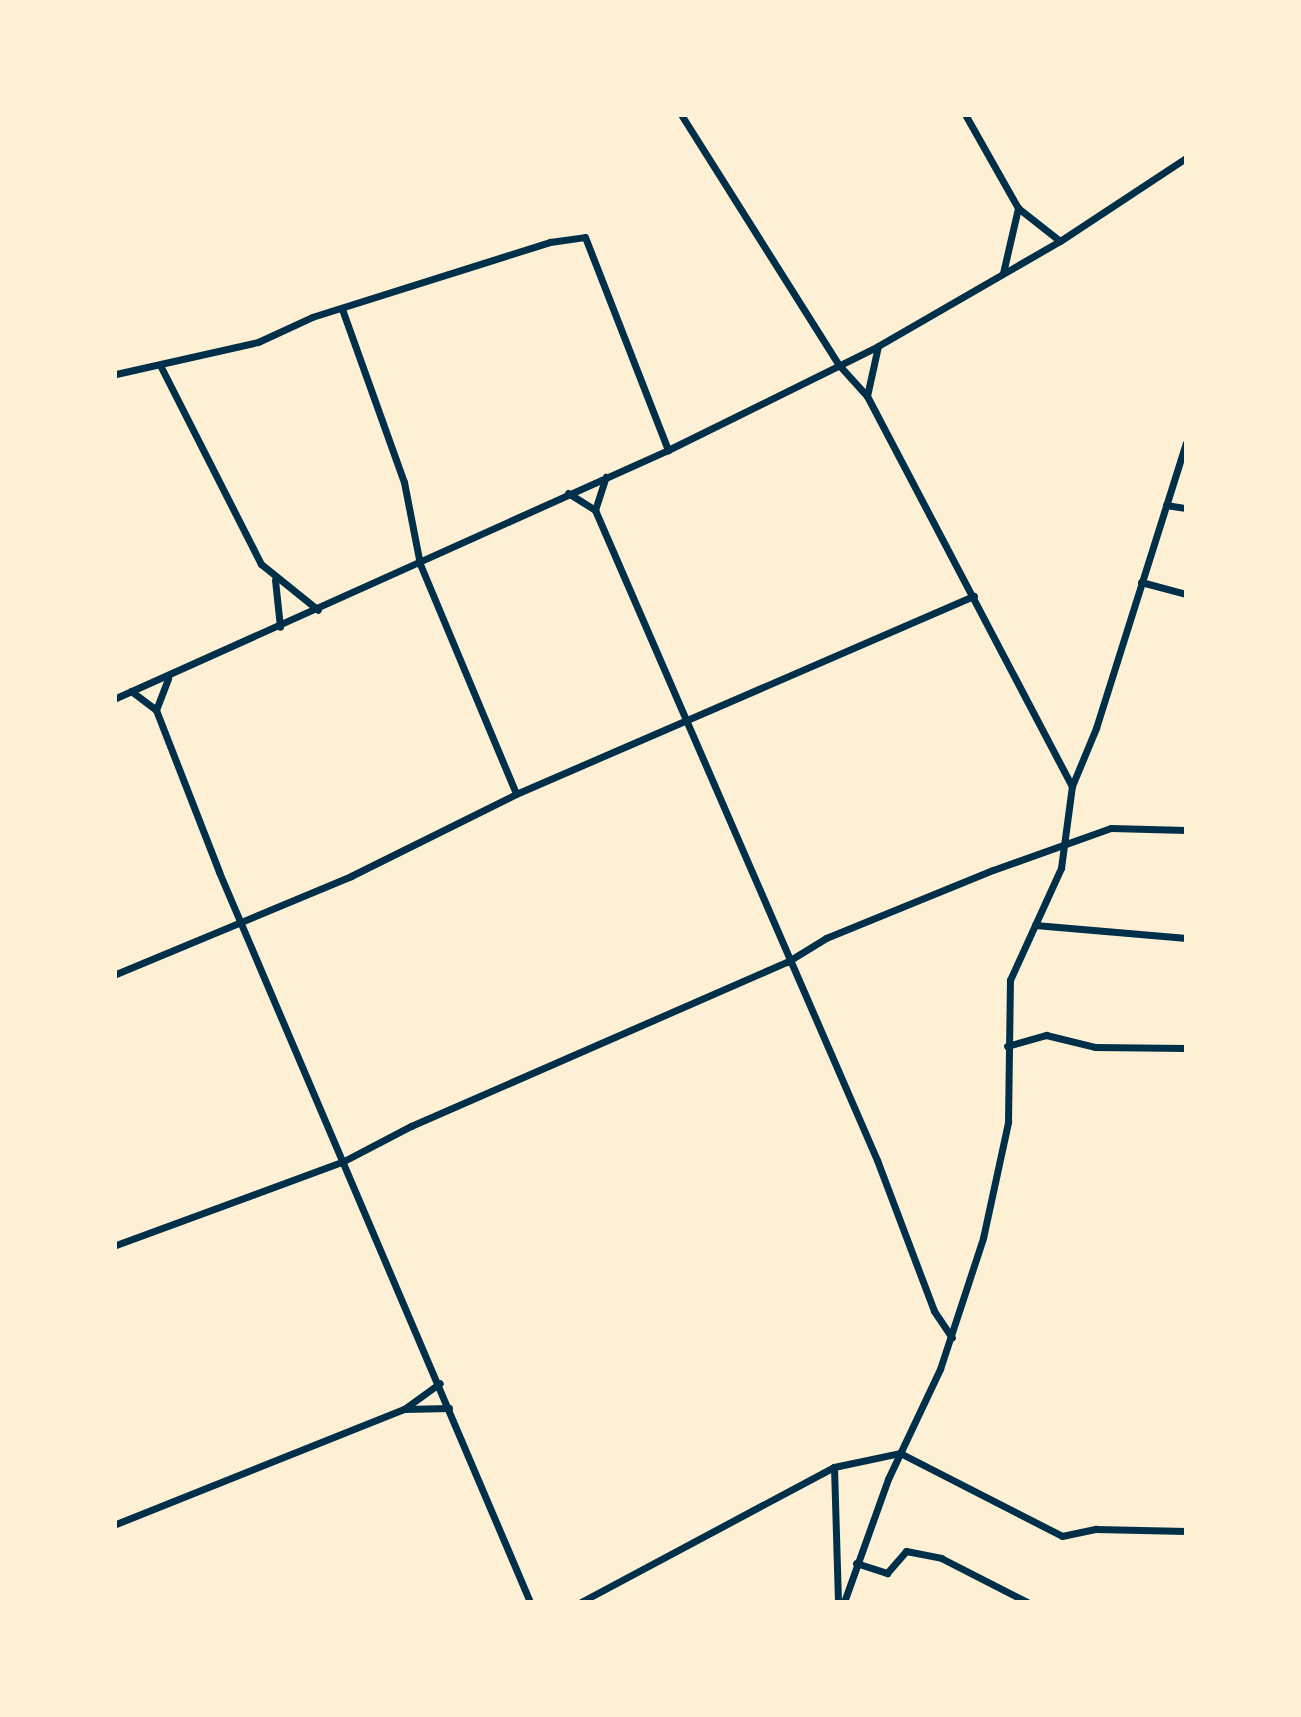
<!DOCTYPE html>
<style>
body{margin:0}
#map{position:relative;width:1301px;height:1717px;overflow:hidden;background:#fdf0d5;font-family:"Roboto Serif",serif}
div>[style]{position:absolute}
.minor>*{height:7px;margin:-3.5px;padding:0 3.5px;transform-origin:3.5px;border-radius:3.5px;background:#003049}
span{translate:-50% -50%;white-space:nowrap;text-align:center;line-height:1.15;-webkit-text-stroke:7px #fdf0d5;paint-order:stroke}
.frame{position:absolute;inset:0;border:117px solid #fdf0d5;pointer-events:none}
</style>
<div id="map">
<div class="minor">
<div style="left:682px;top:116px;width:293px;rotate:57.8deg"></div>
<div style="left:838px;top:364px;width:43px;rotate:47.8deg"></div>
<div style="left:867px;top:396px;width:441px;rotate:62.3deg"></div>
<div style="left:966px;top:116px;width:106px;rotate:60.5deg"></div>
<div style="left:1018px;top:208px;width:53px;rotate:38.2deg"></div>
<div style="left:1003px;top:273px;width:67px;rotate:-77deg"></div>
<div style="left:342px;top:309px;width:184px;rotate:70.3deg"></div>
<div style="left:404px;top:482px;width:84px;rotate:79deg"></div>
<div style="left:420px;top:564px;width:249px;rotate:67.3deg"></div>
<div style="left:161px;top:367px;width:221px;rotate:63.1deg"></div>
<div style="left:261px;top:564px;width:73px;rotate:38.9deg"></div>
<div style="left:116px;top:374px;width:146px;rotate:-12.7deg"></div>
<div style="left:258px;top:342px;width:60px;rotate:-24.8deg"></div>
<div style="left:312px;top:317px;width:250px;rotate:-17.5deg"></div>
<div style="left:550px;top:242px;width:35px;rotate:-8deg"></div>
<div style="left:585px;top:237px;width:229px;rotate:68.7deg"></div>
<div style="left:867px;top:396px;width:51px;rotate:-77.6deg"></div>
<div style="left:568px;top:493px;width:32px;rotate:32deg"></div>
<div style="left:595px;top:510px;width:709px;rotate:66.55deg"></div>
<div style="left:877px;top:1160px;width:161px;rotate:69.3deg"></div>
<div style="left:934px;top:1311px;width:32px;rotate:56deg"></div>
<div style="left:1166px;top:505px;width:20px;rotate:9deg"></div>
<div style="left:595px;top:510px;width:35px;rotate:-72deg"></div>
<div style="left:275px;top:580px;width:47px;rotate:83.9deg"></div>
<div style="left:1141px;top:582px;width:47px;rotate:14.9deg"></div>
<div style="left:131px;top:691px;width:31px;rotate:37deg"></div>
<div style="left:156px;top:710px;width:174px;rotate:68.7deg"></div>
<div style="left:219px;top:872px;width:793px;rotate:66.92deg"></div>
<div style="left:116px;top:698px;width:605px;rotate:-24.19deg"></div>
<div style="left:668px;top:450px;width:234px;rotate:-26.3deg"></div>
<div style="left:878px;top:346px;width:210px;rotate:-30deg"></div>
<div style="left:1060px;top:241px;width:151px;rotate:-33.4deg"></div>
<div style="left:156px;top:710px;width:34px;rotate:-69deg"></div>
<div style="left:1035px;top:925px;width:152px;rotate:4.9deg"></div>
<div style="left:116px;top:974px;width:255px;rotate:-22.6deg"></div>
<div style="left:351px;top:876px;width:184px;rotate:-26.4deg"></div>
<div style="left:516px;top:794px;width:499px;rotate:-23.4deg"></div>
<div style="left:1007px;top:1046px;width:41px;rotate:-15.8deg"></div>
<div style="left:1046px;top:1035px;width:50px;rotate:13.8deg"></div>
<div style="left:1095px;top:1047px;width:91px;rotate:0.6deg"></div>
<div style="left:116px;top:1245px;width:241px;rotate:-20.2deg"></div>
<div style="left:342px;top:1162px;width:78px;rotate:-27.6deg"></div>
<div style="left:411px;top:1126px;width:410px;rotate:-23.6deg"></div>
<div style="left:787px;top:962px;width:46px;rotate:-31.6deg"></div>
<div style="left:826px;top:938px;width:180px;rotate:-22.2deg"></div>
<div style="left:993px;top:870px;width:125px;rotate:-19.6deg"></div>
<div style="left:1111px;top:828px;width:75px;rotate:1.5deg"></div>
<div style="left:404px;top:1409px;width:45px;rotate:-1.3deg"></div>
<div style="left:834px;top:1467px;width:135px;rotate:88.3deg"></div>
<div style="left:116px;top:1524px;width:310px;rotate:-21.8deg"></div>
<div style="left:404px;top:1409px;width:44px;rotate:-35.8deg"></div>
<div style="left:856px;top:1563px;width:33px;rotate:18deg"></div>
<div style="left:887px;top:1573px;width:29px;rotate:-49deg"></div>
<div style="left:906px;top:1551px;width:36px;rotate:11deg"></div>
<div style="left:941px;top:1558px;width:97px;rotate:27.1deg"></div>
<div style="left:581px;top:1602px;width:287px;rotate:-28.1deg"></div>
<div style="left:834px;top:1467px;width:67px;rotate:-12deg"></div>
<div style="left:900px;top:1453px;width:182px;rotate:27.1deg"></div>
<div style="left:1062px;top:1536px;width:35px;rotate:-12deg"></div>
<div style="left:1096px;top:1529px;width:90px;rotate:1.3deg"></div>
<div style="left:844px;top:1602px;width:131px;rotate:-70.3deg"></div>
<div style="left:888px;top:1479px;width:122px;rotate:-64.7deg"></div>
<div style="left:940px;top:1369px;width:138px;rotate:-71.8deg"></div>
<div style="left:983px;top:1238px;width:119px;rotate:-77.8deg"></div>
<div style="left:1008px;top:1122px;width:142px;rotate:-89.2deg"></div>
<div style="left:1010px;top:980px;width:123px;rotate:-65.5deg"></div>
<div style="left:1061px;top:868px;width:83px;rotate:-82.4deg"></div>
<div style="left:1072px;top:786px;width:63px;rotate:-67.5deg"></div>
<div style="left:1096px;top:728px;width:299px;rotate:-72.5deg"></div>
</div>
<div class="frame"></div>
</div>
